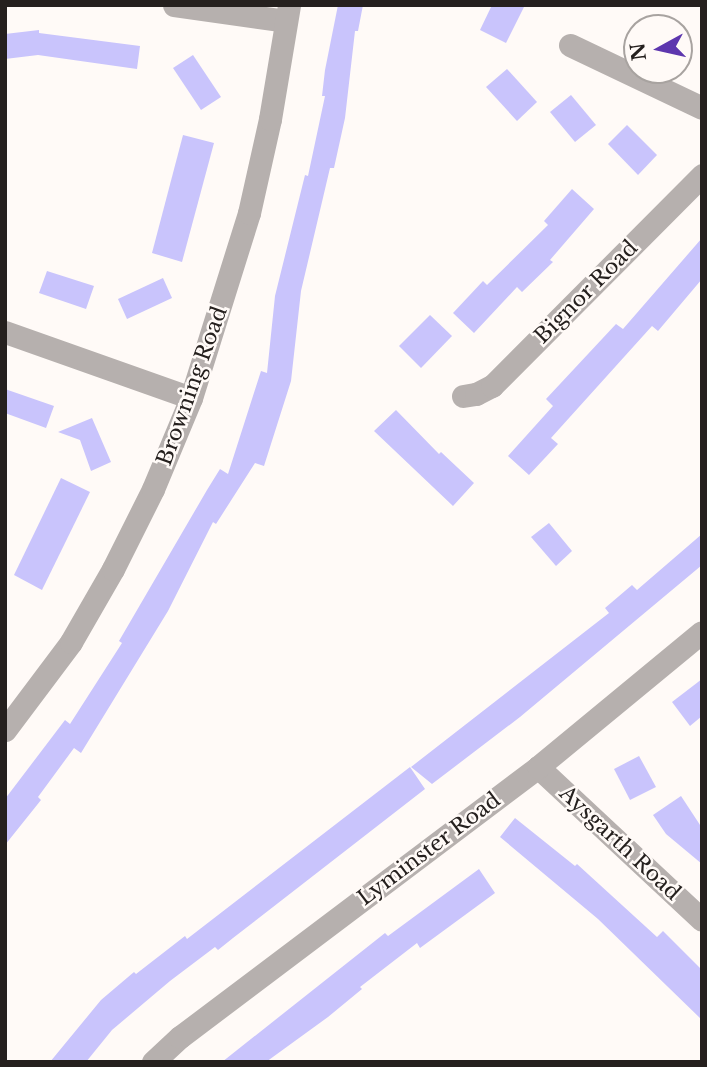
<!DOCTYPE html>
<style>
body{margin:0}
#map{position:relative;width:707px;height:1067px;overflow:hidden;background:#fffaf7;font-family:"Libre Baskerville",serif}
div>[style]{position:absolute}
.building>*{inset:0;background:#c9c4fc}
.minor>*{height:23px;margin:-11.5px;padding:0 11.5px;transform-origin:11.5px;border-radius:11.5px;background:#b6b0ae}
span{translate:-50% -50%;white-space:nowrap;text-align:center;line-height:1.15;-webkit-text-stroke:5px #fffaf7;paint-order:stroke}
.street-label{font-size:21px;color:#25201e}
.frame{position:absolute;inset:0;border:7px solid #25201e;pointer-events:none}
.north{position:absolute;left:623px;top:14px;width:70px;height:70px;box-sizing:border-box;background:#fffaf7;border:2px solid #a8a3a0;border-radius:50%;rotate:262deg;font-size:19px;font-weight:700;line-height:28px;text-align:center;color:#25201e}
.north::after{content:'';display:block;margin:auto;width:24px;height:32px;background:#5d36ae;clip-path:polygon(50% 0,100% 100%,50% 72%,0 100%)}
</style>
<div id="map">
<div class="building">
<div style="clip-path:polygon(338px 5px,363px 5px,358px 31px,355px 31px,345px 118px,334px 168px,330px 168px,301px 291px,291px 381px,264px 466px,255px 463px,216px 524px,213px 522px,168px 611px,81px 753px,74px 748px,38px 797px,41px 800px,5px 845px,5px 799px,65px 720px,70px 724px,122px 643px,119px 641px,207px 490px,220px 469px,228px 474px,261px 371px,267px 373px,275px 296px,305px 175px,308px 176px,325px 96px,322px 96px,325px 70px)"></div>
<div style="clip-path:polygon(492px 5px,525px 5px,506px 43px,480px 30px)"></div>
<div style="clip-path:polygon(39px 30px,39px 33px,140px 46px,137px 69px,38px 55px,5px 59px,5px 34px)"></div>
<div style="clip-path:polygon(193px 55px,221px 97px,201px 110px,173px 68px)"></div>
<div style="clip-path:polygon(507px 69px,537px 102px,517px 121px,486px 87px)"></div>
<div style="clip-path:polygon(571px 95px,596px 125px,575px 142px,550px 112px)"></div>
<div style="clip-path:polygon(627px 125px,657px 155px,638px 175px,608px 144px)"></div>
<div style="clip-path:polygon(183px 135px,214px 143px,182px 262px,152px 253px)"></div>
<div style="clip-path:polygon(572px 189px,594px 209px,550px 260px,553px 262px,522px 292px,517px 287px,474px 333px,453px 313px,483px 281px,487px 285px,548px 225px,544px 221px)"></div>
<div style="clip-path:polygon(702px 238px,702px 279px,658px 331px,652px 326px,551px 438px,558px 444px,529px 475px,508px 456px,553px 406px,546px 399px,616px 324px,623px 329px)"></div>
<div style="clip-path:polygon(47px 271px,94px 286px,86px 309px,39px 293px)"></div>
<div style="clip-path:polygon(163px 278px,172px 298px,127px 319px,118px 299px)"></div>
<div style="clip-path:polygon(430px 315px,452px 336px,421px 368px,399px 346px)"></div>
<div style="clip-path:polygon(5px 389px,54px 406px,46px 428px,5px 413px)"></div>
<div style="clip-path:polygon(396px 410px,439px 454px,441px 452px,474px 483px,453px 506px,374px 431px)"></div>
<div style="clip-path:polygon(92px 418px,111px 462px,91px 471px,80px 440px,58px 432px)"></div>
<div style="clip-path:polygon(61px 478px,90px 492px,42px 590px,14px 575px)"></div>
<div style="clip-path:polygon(549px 523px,572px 551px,556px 566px,531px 537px)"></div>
<div style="clip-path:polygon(702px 534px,702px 565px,520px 717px,432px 784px,411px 767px,609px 613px,605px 608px,632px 585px,637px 590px)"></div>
<div style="clip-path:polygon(702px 679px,702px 716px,690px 726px,672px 702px)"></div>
<div style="clip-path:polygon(639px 756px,656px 787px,630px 800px,614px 769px)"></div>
<div style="clip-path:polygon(410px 767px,425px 789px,233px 938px,218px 950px,215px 947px,170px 981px,112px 1030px,86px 1062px,50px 1062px,101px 1000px,134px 972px,136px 974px,185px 936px,187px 939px)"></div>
<div style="clip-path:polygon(681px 796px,702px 828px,702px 864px,666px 834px,653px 815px)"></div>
<div style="clip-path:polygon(515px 818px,575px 866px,577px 864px,657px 937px,663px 931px,702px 970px,702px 1020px,598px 919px,500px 837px)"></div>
<div style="clip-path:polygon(479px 869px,495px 893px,420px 948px,417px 943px,360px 987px,362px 989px,328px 1017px,266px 1062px,222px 1062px,385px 933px,388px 936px)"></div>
</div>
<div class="minor">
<div style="left:174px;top:5px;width:113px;rotate:8.1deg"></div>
<div style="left:570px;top:45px;width:146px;rotate:25.5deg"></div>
<div style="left:5px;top:332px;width:197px;rotate:19.5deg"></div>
<div style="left:463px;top:396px;width:13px;rotate:-9deg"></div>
<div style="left:476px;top:394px;width:18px;rotate:-27deg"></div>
<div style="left:492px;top:386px;width:298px;rotate:-45.1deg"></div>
<div style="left:5px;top:730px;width:110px;rotate:-53.1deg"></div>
<div style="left:71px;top:642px;width:84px;rotate:-60.1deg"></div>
<div style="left:113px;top:569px;width:89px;rotate:-63.4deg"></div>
<div style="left:153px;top:489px;width:99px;rotate:-67.3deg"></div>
<div style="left:191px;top:398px;width:194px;rotate:-72.6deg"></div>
<div style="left:249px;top:213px;width:96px;rotate:-77.4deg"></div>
<div style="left:270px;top:119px;width:116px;rotate:-80.5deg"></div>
<div style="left:538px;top:767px;width:224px;rotate:43deg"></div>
<div style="left:153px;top:1062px;width:37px;rotate:-43deg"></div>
<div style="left:180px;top:1037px;width:448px;rotate:-37deg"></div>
<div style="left:538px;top:767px;width:212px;rotate:-39.5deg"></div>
</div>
<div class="street-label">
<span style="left:586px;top:292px;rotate:-45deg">Bignor Road</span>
<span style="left:192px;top:386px;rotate:-70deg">Browning Road</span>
<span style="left:620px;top:843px;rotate:43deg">Aysgarth Road</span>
<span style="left:429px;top:849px;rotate:-37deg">Lyminster Road</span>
</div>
<div class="frame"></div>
<div class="north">N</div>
</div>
